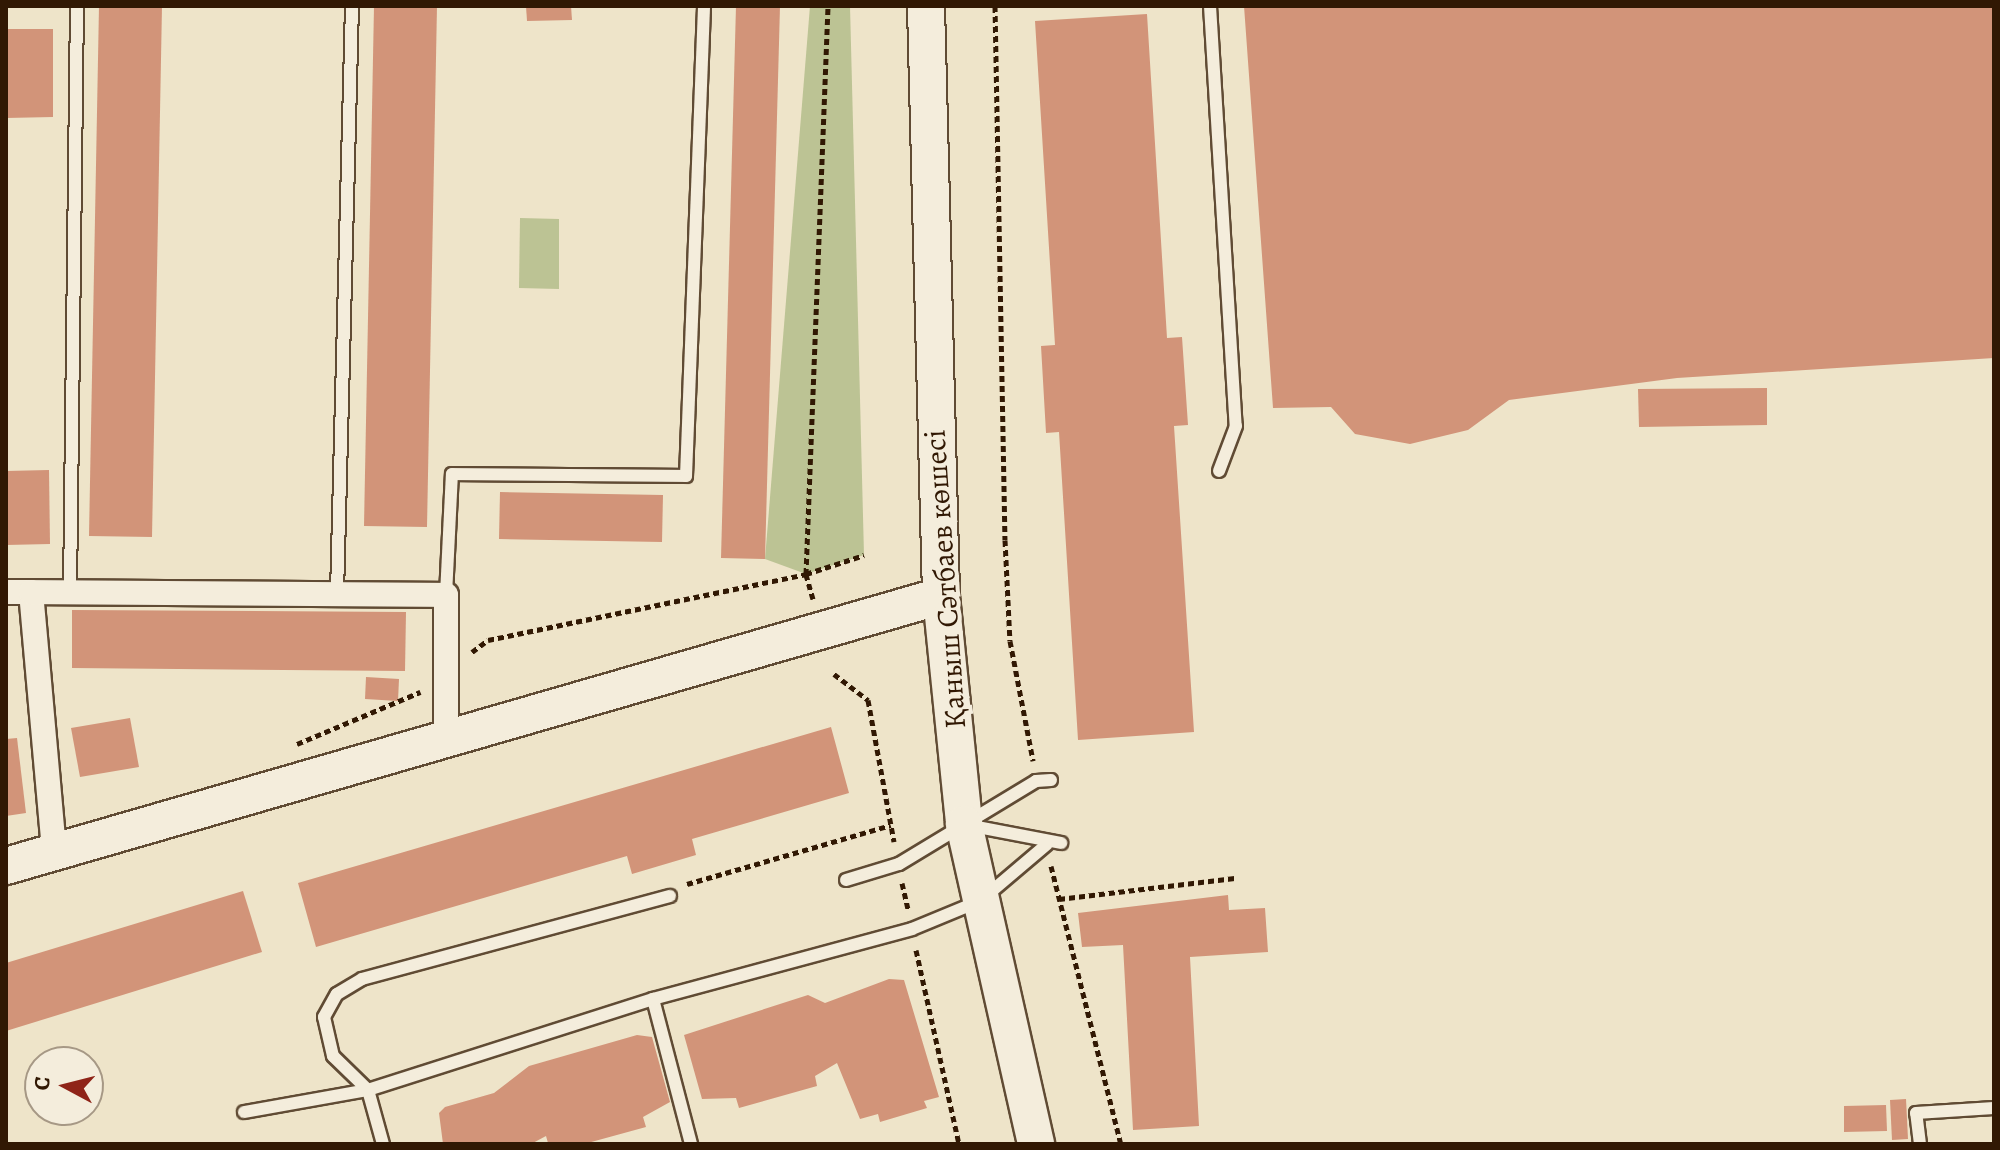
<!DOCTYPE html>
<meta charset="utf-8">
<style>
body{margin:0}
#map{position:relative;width:2000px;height:1150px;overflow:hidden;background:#eee4c9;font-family:Alegreya,serif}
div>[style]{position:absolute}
.green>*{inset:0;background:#bcc394}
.building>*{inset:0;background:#d29479}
.path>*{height:5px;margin-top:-2.5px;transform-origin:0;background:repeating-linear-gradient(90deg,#311803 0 6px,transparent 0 10px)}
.roads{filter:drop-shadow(2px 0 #604b34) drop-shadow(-2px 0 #604b34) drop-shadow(0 2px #604b34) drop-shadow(0 -2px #604b34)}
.lane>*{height:12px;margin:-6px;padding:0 6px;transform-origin:6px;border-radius:6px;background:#f4eddc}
.street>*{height:24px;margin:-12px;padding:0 12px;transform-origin:12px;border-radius:12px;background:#f4eddc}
.secondary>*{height:36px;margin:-18px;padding:0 18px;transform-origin:18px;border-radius:18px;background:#f4eddc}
span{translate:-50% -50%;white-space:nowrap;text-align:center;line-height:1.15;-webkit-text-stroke:8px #f4eddc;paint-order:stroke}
.street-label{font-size:30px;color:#311803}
.frame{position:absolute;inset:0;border:8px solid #311803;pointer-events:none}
.north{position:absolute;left:24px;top:1046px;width:80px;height:80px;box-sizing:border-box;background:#f4eddc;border:2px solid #a69885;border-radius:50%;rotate:277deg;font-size:22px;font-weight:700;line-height:32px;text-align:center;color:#311803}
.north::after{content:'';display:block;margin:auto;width:28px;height:36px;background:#8f2418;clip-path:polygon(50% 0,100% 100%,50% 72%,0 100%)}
</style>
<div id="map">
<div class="green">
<div style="clip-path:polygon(810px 6px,850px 6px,864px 555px,806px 574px,765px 559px)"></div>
<div style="clip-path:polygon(520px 218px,559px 219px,559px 289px,519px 288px)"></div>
</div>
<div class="building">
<div style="clip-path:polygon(99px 6px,162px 6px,152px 537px,89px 536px)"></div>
<div style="clip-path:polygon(374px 6px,437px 6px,427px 527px,364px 526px)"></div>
<div style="clip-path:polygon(526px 6px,571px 6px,572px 20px,527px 21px)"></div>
<div style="clip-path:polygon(736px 6px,780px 6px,765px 559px,721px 558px)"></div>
<div style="clip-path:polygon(1244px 6px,1994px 6px,1994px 358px,1677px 378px,1509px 400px,1468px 430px,1410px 444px,1355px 434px,1331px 407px,1273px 408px)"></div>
<div style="clip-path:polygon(1147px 14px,1167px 338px,1182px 337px,1188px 425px,1174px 426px,1194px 732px,1078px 740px,1059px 432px,1046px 433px,1041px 346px,1055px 345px,1035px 21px)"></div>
<div style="clip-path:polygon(6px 29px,53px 29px,53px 117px,6px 118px)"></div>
<div style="clip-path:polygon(1767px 388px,1767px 425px,1639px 427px,1638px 389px)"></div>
<div style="clip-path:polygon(49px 470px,50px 544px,6px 545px,6px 471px)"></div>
<div style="clip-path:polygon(500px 492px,663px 495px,662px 542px,499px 539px)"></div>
<div style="clip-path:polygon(72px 610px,406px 612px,405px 671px,72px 668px)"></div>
<div style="clip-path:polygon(366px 677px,399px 679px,398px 701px,365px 699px)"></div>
<div style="clip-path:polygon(130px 718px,139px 767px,80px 777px,71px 728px)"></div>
<div style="clip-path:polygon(831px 727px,849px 793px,692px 839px,696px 855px,632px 874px,627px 856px,316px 947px,298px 883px)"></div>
<div style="clip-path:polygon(17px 738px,26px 813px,6px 816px,6px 739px)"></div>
<div style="clip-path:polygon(243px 891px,262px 952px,6px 1031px,6px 963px)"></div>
<div style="clip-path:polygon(1228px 895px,1229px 910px,1265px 908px,1268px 952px,1190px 957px,1199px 1126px,1133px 1130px,1123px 945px,1082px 947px,1078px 913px)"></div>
<div style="clip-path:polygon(889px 979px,904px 980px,939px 1097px,924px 1101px,927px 1108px,880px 1122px,878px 1114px,860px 1119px,837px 1063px,815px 1076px,817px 1086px,739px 1108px,736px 1098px,702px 1099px,684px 1035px,808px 995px,825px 1003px)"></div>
<div style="clip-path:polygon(637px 1035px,652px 1037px,670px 1102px,643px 1117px,646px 1127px,584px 1144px,548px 1143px,546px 1136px,531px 1144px,443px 1144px,439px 1113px,445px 1107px,494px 1093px,529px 1066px)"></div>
<div style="clip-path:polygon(1906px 1099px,1908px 1139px,1892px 1140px,1890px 1100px)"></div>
<div style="clip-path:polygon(1886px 1105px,1887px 1131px,1844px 1132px,1844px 1106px)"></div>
</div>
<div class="path">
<div style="left:995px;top:6px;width:534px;rotate:88.93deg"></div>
<div style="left:1005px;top:540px;width:101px;rotate:87.2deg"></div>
<div style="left:1010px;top:641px;width:122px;rotate:79.1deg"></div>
<div style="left:813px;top:599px;width:26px;rotate:-106deg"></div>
<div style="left:806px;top:574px;width:568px;rotate:-87.78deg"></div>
<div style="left:472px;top:652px;width:20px;rotate:-37deg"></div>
<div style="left:488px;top:640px;width:325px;rotate:-11.7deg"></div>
<div style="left:806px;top:574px;width:61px;rotate:-18.1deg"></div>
<div style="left:834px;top:674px;width:43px;rotate:37.4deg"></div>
<div style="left:868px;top:700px;width:144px;rotate:79.6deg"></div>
<div style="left:297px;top:744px;width:134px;rotate:-22.9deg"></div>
<div style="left:1051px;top:866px;width:287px;rotate:75.9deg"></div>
<div style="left:902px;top:883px;width:27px;rotate:77deg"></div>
<div style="left:687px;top:884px;width:212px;rotate:-16.1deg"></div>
<div style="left:1059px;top:899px;width:177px;rotate:-6.8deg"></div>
<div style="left:916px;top:950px;width:199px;rotate:77.5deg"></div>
</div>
<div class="roads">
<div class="lane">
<div style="left:1210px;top:6px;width:421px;rotate:86.5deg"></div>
<div style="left:1236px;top:426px;width:48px;rotate:110.7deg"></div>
<div style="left:70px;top:592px;width:586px;rotate:-89.32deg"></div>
<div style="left:337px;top:594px;width:588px;rotate:-88.54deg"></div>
<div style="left:446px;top:595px;width:121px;rotate:-87.2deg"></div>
<div style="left:452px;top:474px;width:234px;rotate:0.5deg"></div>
<div style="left:686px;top:476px;width:470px;rotate:-87.8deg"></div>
<div style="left:967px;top:825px;width:96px;rotate:10.8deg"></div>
<div style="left:846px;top:880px;width:55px;rotate:-16.8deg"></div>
<div style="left:899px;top:864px;width:160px;rotate:-31.2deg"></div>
<div style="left:1036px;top:781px;width:15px;rotate:-4deg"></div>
<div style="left:653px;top:999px;width:150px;rotate:75.3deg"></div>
<div style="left:244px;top:1112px;width:126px;rotate:-10.1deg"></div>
<div style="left:368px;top:1090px;width:299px;rotate:-17.7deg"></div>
<div style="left:653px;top:999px;width:268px;rotate:-15.1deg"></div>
<div style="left:912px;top:929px;width:74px;rotate:-22.4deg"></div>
<div style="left:980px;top:901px;width:87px;rotate:-40.3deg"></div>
<div style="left:383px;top:1144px;width:56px;rotate:-105.5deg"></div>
<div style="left:368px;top:1090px;width:49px;rotate:-135.8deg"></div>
<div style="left:333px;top:1056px;width:40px;rotate:-103deg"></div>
<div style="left:324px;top:1017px;width:26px;rotate:-61deg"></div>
<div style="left:337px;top:994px;width:29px;rotate:-31deg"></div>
<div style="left:362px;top:979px;width:319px;rotate:-15.1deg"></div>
<div style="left:1920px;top:1144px;width:31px;rotate:-97deg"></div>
<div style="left:1916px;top:1113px;width:78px;rotate:-3.7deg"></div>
</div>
<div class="street">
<div style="left:6px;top:592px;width:25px"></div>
<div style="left:31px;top:592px;width:261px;rotate:84.9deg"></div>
<div style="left:31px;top:592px;width:415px;rotate:0.4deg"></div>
<div style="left:446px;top:595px;width:141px;rotate:90deg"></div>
</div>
<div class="secondary">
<div style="left:926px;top:6px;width:590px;rotate:88.54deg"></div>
<div style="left:941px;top:596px;width:229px;rotate:84.2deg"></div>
<div style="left:964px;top:824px;width:328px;rotate:77.3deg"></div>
<div style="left:6px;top:866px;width:973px;rotate:-16.11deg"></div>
</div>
</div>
<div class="street-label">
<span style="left:945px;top:579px;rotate:-94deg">Қаныш Сәтбаев көшесі</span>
</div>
<div class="frame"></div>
<div class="north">С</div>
</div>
